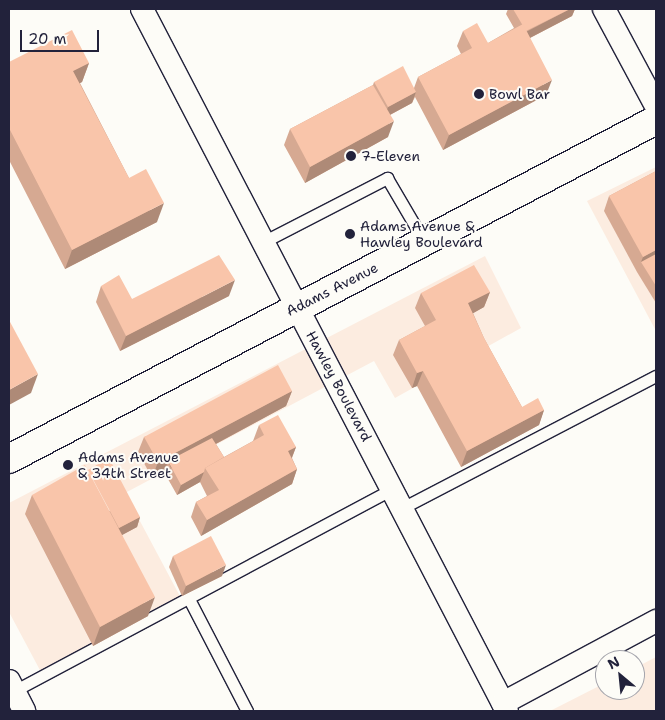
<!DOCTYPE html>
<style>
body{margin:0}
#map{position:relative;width:665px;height:720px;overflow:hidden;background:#fdfcf7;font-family:"Shantell Sans",sans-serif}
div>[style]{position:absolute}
.built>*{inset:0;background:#fcece0}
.roads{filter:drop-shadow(1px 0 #22223b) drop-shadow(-1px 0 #22223b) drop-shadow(0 1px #22223b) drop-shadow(0 -1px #22223b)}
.service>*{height:11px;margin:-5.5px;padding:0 5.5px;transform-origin:5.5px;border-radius:5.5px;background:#fdfcf7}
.minor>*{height:22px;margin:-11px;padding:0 11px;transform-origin:11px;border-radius:11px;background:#fdfcf7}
.secondary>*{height:28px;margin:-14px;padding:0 14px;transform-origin:14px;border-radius:14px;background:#fdfcf7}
.wall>*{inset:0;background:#d6a992}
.shaded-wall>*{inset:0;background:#ae8a77}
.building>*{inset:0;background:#f9c5aa}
.dots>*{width:14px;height:14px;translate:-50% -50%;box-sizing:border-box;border:2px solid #fdfcf7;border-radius:50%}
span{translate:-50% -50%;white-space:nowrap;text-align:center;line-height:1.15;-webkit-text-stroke:4px #fdfcf7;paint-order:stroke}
.poi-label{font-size:14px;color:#22223b}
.left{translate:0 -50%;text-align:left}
.street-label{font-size:14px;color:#22223b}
.frame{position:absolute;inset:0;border:10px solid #22223b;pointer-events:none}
.north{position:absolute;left:595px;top:650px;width:50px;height:50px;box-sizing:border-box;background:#fdfcf7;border:1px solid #a5a5ac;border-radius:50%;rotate:332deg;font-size:14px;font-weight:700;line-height:20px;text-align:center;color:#22223b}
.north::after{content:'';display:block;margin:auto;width:18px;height:22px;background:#22223b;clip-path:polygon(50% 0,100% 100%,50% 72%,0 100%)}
.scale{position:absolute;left:20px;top:30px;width:79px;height:22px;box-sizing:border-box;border:2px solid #22223b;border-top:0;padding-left:6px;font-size:15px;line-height:18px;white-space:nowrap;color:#22223b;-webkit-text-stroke:4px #fdfcf7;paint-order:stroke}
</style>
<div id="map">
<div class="built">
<div style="clip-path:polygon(656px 167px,656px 331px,587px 201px)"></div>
<div style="clip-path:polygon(485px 256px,521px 328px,395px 398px,374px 361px,125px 493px,182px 600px,42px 674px,9px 612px,9px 503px)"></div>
<div style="clip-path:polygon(656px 657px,656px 711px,550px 711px,605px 683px,605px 690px,635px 690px,635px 668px)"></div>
</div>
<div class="roads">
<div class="service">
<div style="left:263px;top:242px;width:140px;rotate:-27.3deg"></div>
<div style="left:387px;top:178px;width:73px;rotate:59.6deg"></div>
<div style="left:402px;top:508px;width:286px;rotate:-27.5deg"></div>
<div style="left:189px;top:599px;width:126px;rotate:62.6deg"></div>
<div style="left:12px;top:692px;width:433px;rotate:-28.1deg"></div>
</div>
<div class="minor">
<div style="left:142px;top:9px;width:791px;rotate:62.53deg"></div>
<div style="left:604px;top:9px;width:110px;rotate:61.8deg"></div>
<div style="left:9px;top:681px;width:34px;rotate:63deg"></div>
<div style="left:503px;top:703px;width:174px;rotate:-28.2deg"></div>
</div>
<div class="secondary">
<div style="left:9px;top:459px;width:730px;rotate:-27.65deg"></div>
</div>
</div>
<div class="wall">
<div style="clip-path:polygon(508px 9px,575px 9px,572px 16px,530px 38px,546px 95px,443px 150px,415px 97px,412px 103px,390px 115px,388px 137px,305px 183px,284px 145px,290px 129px,373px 85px,374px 82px,414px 88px,418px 77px,461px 54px,457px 46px,463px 31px,488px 43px,514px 28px,506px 14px)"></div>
<div style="clip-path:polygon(9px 62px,89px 63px,82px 82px,80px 83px,129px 178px,157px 222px,65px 269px,9px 160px)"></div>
<div style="clip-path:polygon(656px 171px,656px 303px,637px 272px,604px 211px,609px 196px)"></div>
<div style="clip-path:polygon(101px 286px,132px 299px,229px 296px,120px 351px,96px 302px)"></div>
<div style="clip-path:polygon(490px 292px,484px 307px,473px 313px,484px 338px,522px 407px,544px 410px,539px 425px,461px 467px,417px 386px,412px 388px,393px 355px,399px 340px,425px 326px,415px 308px,421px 293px)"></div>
<div style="clip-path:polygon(292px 391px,286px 406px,216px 444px,224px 457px,253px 441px,259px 425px,296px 447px,292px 458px,297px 469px,292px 484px,201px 536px,191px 517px,196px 502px,207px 496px,200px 482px,177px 495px,164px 472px,152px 478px,138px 452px,144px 437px)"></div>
<div style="clip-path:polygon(32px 495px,140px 517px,137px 527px,122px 535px,148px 616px,93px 646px,25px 514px)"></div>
<div style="clip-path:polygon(173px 556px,222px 576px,182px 596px,169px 567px)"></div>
</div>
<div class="shaded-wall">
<div style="clip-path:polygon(570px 9px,575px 9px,572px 16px,522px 42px,526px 32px)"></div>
<div style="clip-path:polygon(89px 63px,82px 82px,66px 90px,73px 71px)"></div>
<div style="clip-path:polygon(552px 80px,546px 95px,443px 150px,449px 135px)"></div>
<div style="clip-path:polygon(416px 92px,412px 103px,384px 118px,388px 107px)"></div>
<div style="clip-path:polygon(394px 121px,388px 137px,305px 183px,310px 167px)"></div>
<div style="clip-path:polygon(164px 203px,157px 222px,65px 269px,72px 250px)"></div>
<div style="clip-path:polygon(656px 250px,656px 262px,641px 262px,643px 257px)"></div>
<div style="clip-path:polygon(235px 280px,229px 296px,120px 351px,126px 336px)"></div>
<div style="clip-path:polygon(490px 292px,484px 307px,463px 319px,468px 303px)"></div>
<div style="clip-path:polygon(423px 371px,417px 386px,412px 388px,417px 373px)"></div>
<div style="clip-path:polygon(38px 374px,31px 393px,9px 405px,9px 390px)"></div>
<div style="clip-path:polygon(292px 391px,286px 406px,171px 468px,168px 461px,164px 472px,152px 478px,158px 462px)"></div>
<div style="clip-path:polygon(544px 410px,539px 425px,461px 467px,467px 451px)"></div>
<div style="clip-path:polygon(296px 447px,290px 462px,288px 451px)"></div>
<div style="clip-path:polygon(297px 469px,292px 484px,201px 536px,207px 520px)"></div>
<div style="clip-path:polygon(204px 472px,200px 482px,177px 495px,181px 485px)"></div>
<div style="clip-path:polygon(140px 517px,137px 527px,109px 542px,113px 531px)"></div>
<div style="clip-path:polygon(226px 565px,222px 576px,182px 596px,186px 586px)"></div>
<div style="clip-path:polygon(155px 597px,148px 616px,93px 646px,100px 627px)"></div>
</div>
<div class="building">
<div style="clip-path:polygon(513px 9px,570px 9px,526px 31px)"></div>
<div style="clip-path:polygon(477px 23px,488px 43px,523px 24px,552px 80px,449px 135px,418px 77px,472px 48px,463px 31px)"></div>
<div style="clip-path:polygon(72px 30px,89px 63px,73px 71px,129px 178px,146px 169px,164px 203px,72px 250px,9px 128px,9px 62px)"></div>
<div style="clip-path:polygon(403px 66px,416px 92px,388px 107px,374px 82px)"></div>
<div style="clip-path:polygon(373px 85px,394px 121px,310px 167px,290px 129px)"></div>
<div style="clip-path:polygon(656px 171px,656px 250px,643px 257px,609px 196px)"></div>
<div style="clip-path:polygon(656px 254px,656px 286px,641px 262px)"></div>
<div style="clip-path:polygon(219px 255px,235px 280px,126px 336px,101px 286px,119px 275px,132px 299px)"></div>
<div style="clip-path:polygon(474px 265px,490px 292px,468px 303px,484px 338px,522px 407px,538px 398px,544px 410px,467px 451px,423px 371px,417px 373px,399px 340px,436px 320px,421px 293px)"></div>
<div style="clip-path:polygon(9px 320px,38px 374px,9px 390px)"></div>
<div style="clip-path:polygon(278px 365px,292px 391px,158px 462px,144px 437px)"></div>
<div style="clip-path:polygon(278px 415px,296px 447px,288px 451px,297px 469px,207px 520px,196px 502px,219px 490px,205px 468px,264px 435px,259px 425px)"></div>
<div style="clip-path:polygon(212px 438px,224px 457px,205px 468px,204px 472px,181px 485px,168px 461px)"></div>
<div style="clip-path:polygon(109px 458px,140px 517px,119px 528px,88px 470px)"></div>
<div style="clip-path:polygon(85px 465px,155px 597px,100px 627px,32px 495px)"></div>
<div style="clip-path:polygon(211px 536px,226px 565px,186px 586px,173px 556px)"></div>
</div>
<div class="dots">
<div style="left:479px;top:94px;background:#22223b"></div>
<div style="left:351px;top:156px;background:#22223b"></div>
<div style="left:350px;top:234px;background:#22223b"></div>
<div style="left:68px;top:465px;background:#22223b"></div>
</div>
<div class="poi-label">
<span class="left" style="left:489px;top:94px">Bowl Bar</span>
<span class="left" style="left:361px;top:156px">7-Eleven</span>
<span class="left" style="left:360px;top:234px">Adams Avenue &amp;<br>Hawley Boulevard</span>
<span class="left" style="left:78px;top:465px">Adams Avenue<br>&amp; 34th Street</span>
</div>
<div class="street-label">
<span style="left:332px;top:289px;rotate:-27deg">Adams Avenue</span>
<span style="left:339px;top:386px;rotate:62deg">Hawley Boulevard</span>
</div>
<div class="frame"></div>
<div class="north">N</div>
<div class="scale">20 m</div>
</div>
